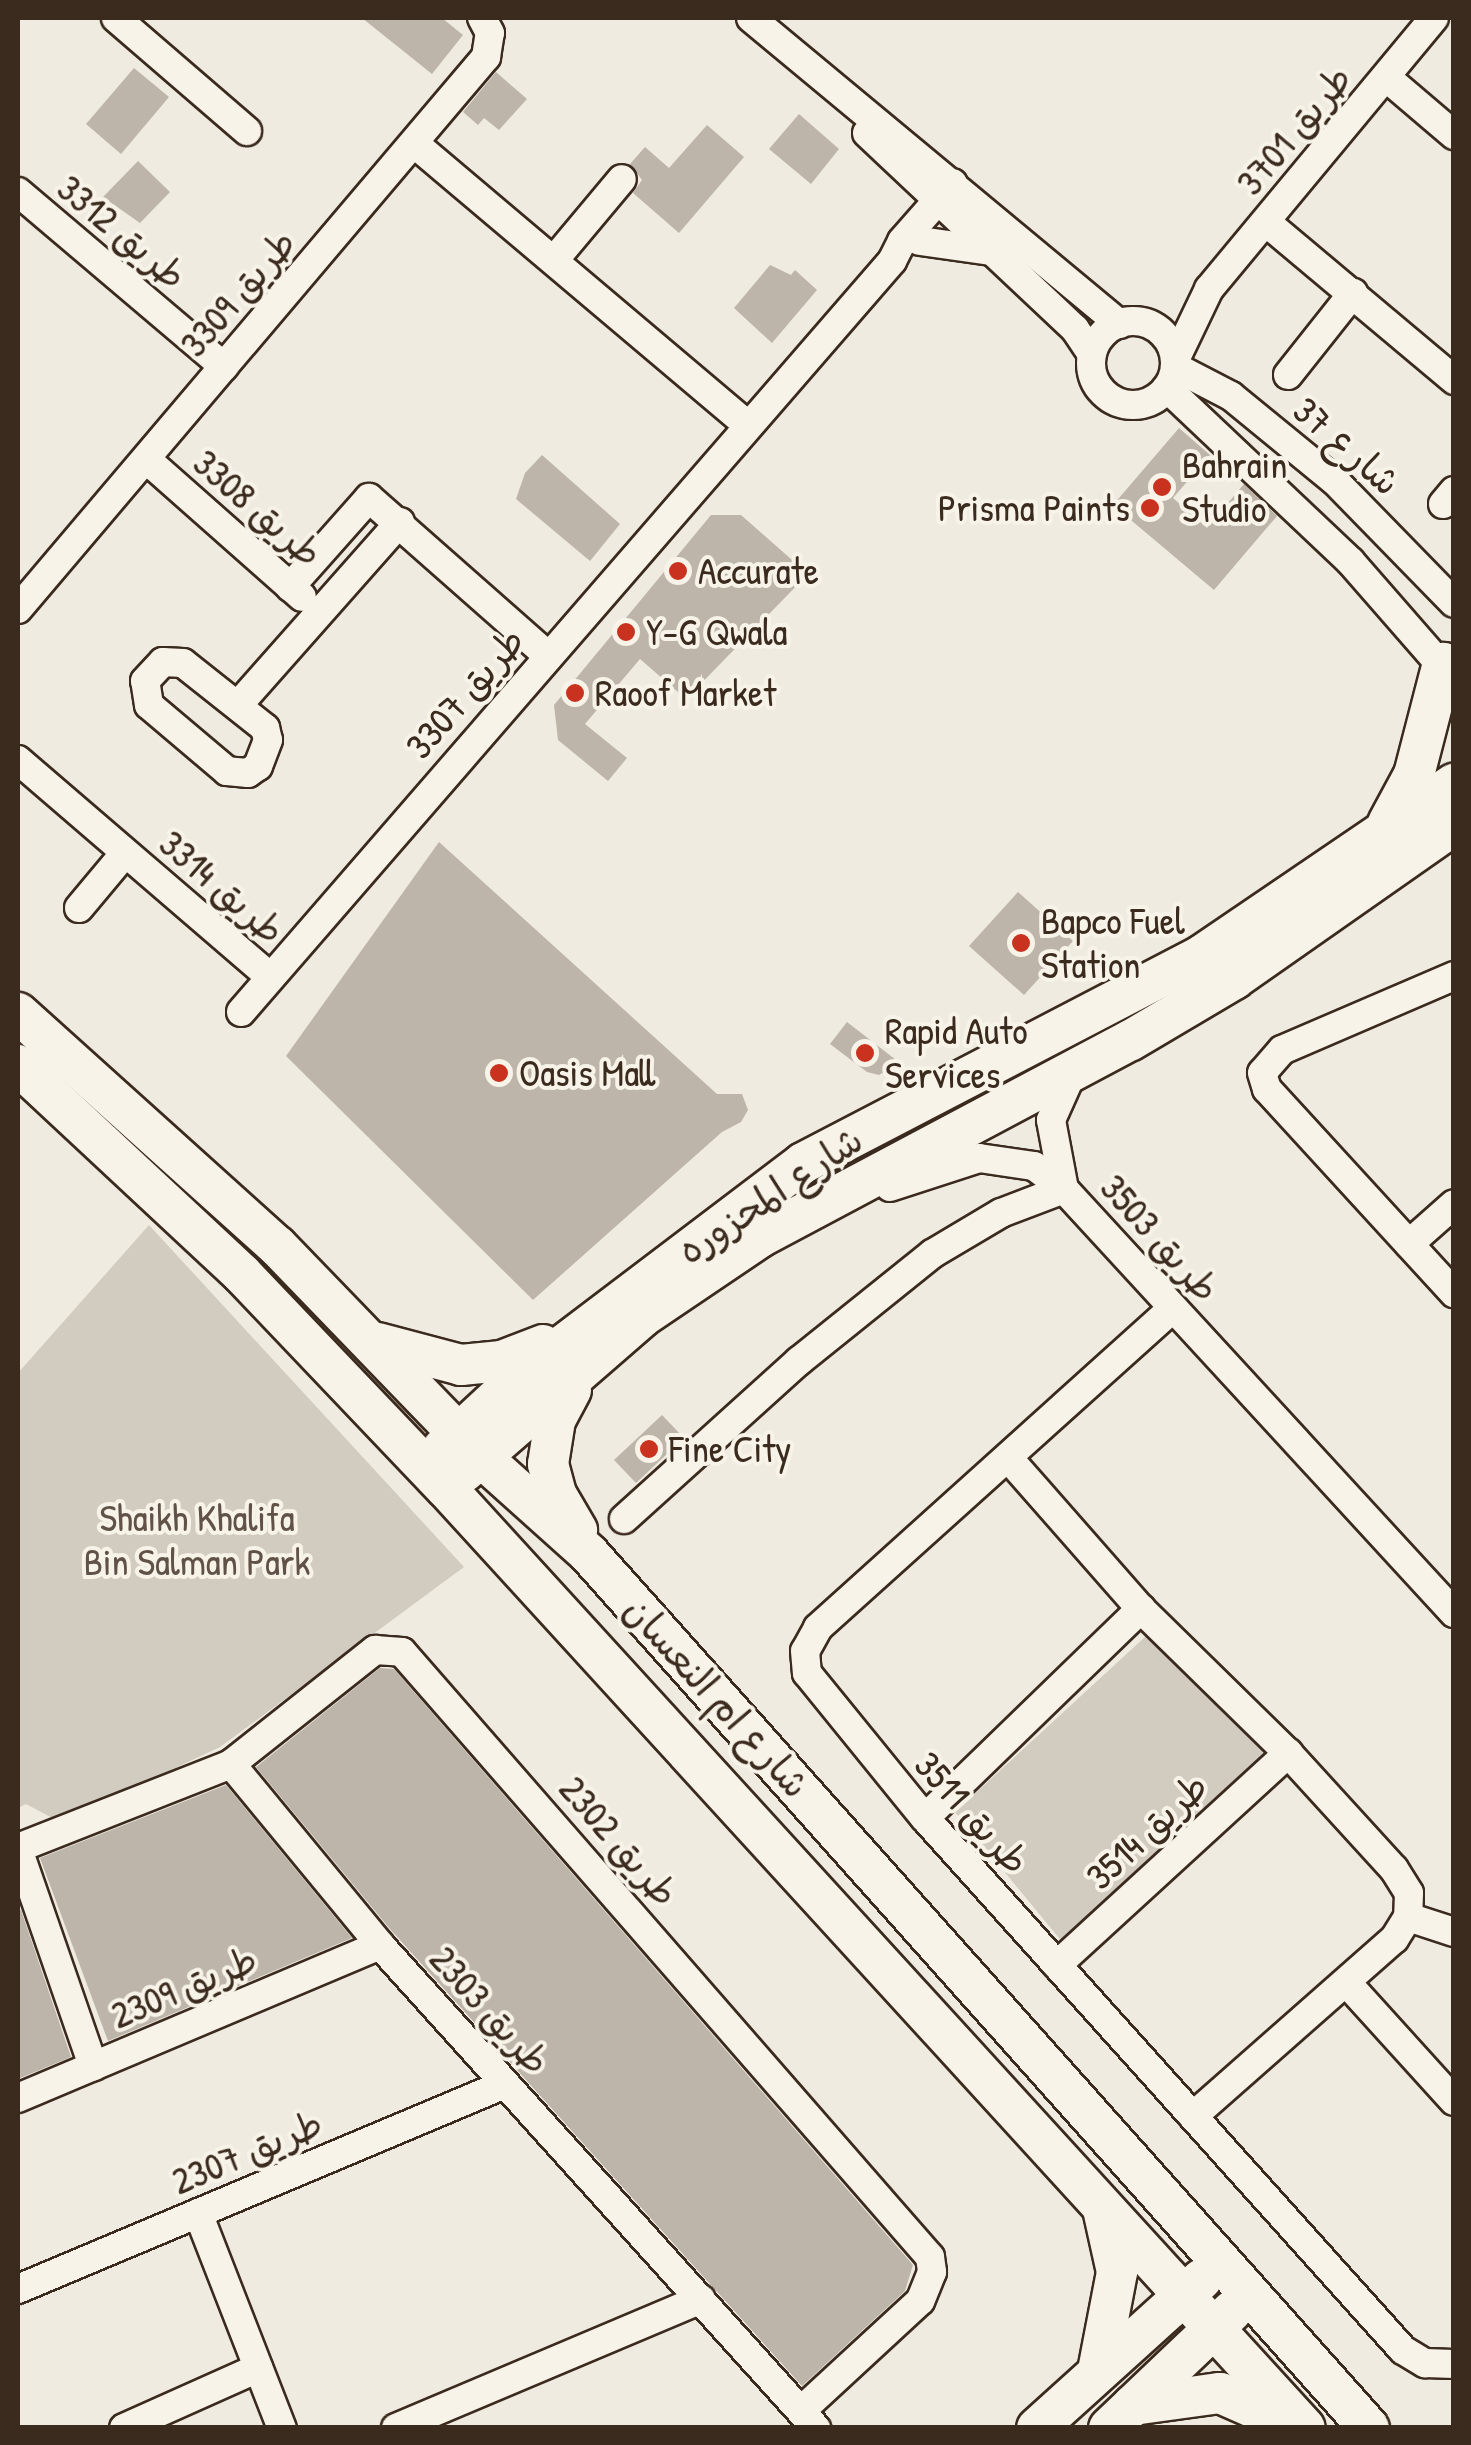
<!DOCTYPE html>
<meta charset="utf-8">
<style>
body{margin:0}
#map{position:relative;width:1471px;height:2445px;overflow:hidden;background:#efebe0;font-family:"Patrick Hand","Playpen Sans Arabic",sans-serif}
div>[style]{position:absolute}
.green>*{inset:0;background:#d1cbc0}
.building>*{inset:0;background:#bdb5aa}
.roads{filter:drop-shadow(2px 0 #3b2a1e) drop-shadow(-2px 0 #3b2a1e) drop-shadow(0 2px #3b2a1e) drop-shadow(0 -2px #3b2a1e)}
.street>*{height:28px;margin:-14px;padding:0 14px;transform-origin:14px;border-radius:14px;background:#f7f3e8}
.street>.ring{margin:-14px;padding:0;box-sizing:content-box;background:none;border:28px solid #f7f3e8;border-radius:50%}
.secondary>*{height:40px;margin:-20px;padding:0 20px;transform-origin:20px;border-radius:20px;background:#f7f3e8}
.dots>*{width:28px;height:28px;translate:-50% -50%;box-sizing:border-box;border:5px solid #f7f3e8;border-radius:50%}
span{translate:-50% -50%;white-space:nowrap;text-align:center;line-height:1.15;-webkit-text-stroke:8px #f7f3e8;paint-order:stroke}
.street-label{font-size:38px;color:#3b2a1e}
.poi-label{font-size:38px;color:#3b2a1e}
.left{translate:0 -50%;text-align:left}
.right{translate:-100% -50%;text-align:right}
.park-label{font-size:38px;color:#605246}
.frame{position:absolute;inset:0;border:20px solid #3b2a1e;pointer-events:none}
</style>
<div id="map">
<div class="green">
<div style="clip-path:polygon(149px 1225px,464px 1567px,220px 1747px,60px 1822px,26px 1804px,18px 1808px,18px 1373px)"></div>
<div style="clip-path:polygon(1158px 1625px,1273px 1749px,1064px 1944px,955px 1812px)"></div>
</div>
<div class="building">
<div style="clip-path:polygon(362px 18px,442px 18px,463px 35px,432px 74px)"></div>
<div style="clip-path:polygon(134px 68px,169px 97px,121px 154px,86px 124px)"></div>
<div style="clip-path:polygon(496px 72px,527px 99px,499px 130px,484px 118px,478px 125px,463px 112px)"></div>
<div style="clip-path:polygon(799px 114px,839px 149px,811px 184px,769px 149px)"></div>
<div style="clip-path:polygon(707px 125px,744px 157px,679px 233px,633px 193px,642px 180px,630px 164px,645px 147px,669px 168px)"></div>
<div style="clip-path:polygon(138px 161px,170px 192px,140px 223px,103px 197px)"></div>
<div style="clip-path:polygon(770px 265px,791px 275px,795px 270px,817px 290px,772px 343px,734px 308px)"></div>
<div style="clip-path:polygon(1179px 428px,1210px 455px,1173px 498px,1207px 528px,1244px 484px,1277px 516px,1214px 590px,1113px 505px)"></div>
<div style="clip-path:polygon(542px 455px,620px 524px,590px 561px,516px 499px,525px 473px)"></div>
<div style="clip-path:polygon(711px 515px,741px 515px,808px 574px,686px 699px,640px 659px,585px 724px,627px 758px,608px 781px,558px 740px,554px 705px)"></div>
<div style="clip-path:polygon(439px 842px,717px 1094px,742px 1094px,748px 1110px,741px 1122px,722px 1132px,533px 1300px,286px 1056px)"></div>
<div style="clip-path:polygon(1018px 892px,1073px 941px,1024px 995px,969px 946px)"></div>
<div style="clip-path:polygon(847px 1022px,900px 1063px,879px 1075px,867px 1072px,830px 1044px)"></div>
<div style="clip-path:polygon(662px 1415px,684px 1438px,636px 1483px,614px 1460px)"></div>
<div style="clip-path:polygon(380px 1668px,394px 1669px,913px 2265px,905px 2291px,802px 2386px,390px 1929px,256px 1767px)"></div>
<div style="clip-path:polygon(226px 1785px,352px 1938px,108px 2041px,40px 1858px)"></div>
<div style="clip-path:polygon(21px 1910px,71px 2057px,18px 2079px,18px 1911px)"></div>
</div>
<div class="roads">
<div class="street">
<div style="left:116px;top:18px;width:173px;rotate:40.8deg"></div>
<div style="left:751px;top:18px;width:479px;rotate:39.7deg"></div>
<div style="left:1387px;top:78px;width:88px;rotate:40.4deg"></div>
<div style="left:867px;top:133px;width:286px;rotate:43.3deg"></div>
<div style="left:1075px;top:329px;width:30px;rotate:56deg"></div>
<div style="left:415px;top:144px;width:436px;rotate:40.2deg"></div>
<div style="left:18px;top:192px;width:270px;rotate:40.3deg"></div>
<div style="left:1266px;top:222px;width:246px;rotate:40deg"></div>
<div style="left:920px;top:241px;width:73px;rotate:7.9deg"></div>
<div style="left:555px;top:259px;width:104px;rotate:-50.1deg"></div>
<div class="ring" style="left:1091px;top:321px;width:56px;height:56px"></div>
<div style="left:1175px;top:360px;width:79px;rotate:-64.4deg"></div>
<div style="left:1209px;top:289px;width:352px;rotate:-50.3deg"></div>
<div style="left:1175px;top:367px;width:63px;rotate:27.4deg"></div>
<div style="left:1231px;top:396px;width:134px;rotate:39.3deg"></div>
<div style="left:1335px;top:481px;width:170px;rotate:45.7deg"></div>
<div style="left:1288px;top:375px;width:105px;rotate:-51.6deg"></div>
<div style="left:1167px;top:388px;width:252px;rotate:43.4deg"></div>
<div style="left:1350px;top:561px;width:157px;rotate:48.9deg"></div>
<div style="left:146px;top:459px;width:208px;rotate:41.5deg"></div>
<div style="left:1443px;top:504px;width:17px;rotate:-50deg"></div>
<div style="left:290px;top:587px;width:119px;rotate:-48.4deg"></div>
<div style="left:369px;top:498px;width:237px;rotate:41.4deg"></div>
<div style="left:18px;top:609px;width:724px;rotate:-49.71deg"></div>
<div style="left:486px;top:57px;width:24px;rotate:-81deg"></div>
<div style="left:490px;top:33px;width:17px;rotate:-118deg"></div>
<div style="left:163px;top:662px;width:20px;rotate:3deg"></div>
<div style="left:183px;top:663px;width:105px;rotate:38.4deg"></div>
<div style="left:265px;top:728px;width:12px;rotate:76deg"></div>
<div style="left:268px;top:740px;width:28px;rotate:111deg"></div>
<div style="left:258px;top:766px;width:12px;rotate:145deg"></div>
<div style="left:248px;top:773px;width:21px;rotate:-175deg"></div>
<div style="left:227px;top:771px;width:102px;rotate:-139.8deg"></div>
<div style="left:149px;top:705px;width:24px;rotate:-99deg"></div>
<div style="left:145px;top:681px;width:26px;rotate:-47deg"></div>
<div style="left:239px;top:704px;width:243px;rotate:-48.5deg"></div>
<div style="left:18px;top:760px;width:333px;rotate:40.7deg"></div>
<div style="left:79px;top:908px;width:72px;rotate:-50.1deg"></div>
<div style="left:1454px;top:976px;width:187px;rotate:156.7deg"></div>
<div style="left:1282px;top:1050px;width:30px;rotate:131deg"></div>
<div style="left:1262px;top:1073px;width:17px;rotate:73deg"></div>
<div style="left:1267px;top:1089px;width:277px;rotate:47.5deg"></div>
<div style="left:241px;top:1012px;width:994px;rotate:-49.08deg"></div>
<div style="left:892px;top:261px;width:22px;rotate:-63deg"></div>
<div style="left:902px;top:241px;width:77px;rotate:-48.7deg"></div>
<div style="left:890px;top:1187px;width:94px;rotate:-18deg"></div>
<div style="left:979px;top:1158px;width:56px;rotate:8.3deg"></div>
<div style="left:1034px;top:1166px;width:38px;rotate:37deg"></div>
<div style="left:1064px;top:1189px;width:576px;rotate:47.39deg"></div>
<div style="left:1064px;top:1189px;width:70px;rotate:-100.7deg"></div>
<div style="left:1051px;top:1120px;width:51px;rotate:-65.9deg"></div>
<div style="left:1409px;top:1244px;width:60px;rotate:-41.6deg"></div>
<div style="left:1173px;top:1308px;width:478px;rotate:138deg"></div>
<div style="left:818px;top:1628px;width:26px;rotate:119deg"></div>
<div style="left:805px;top:1651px;width:22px;rotate:85deg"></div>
<div style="left:807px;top:1673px;width:187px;rotate:50.9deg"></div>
<div style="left:925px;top:1818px;width:715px;rotate:48.06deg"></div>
<div style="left:1403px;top:2350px;width:26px;rotate:31deg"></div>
<div style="left:1425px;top:2363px;width:29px;rotate:2deg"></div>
<div style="left:1010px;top:1460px;width:198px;rotate:48.7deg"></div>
<div style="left:1141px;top:1609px;width:206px;rotate:44.4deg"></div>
<div style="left:1288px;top:1753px;width:157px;rotate:47.6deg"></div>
<div style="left:1394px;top:1869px;width:28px;rotate:58deg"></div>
<div style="left:1409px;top:1893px;width:24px;rotate:92deg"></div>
<div style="left:1408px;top:1917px;width:26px;rotate:122deg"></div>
<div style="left:1394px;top:1939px;width:268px;rotate:138.6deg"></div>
<div style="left:624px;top:1519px;width:236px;rotate:-42.1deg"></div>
<div style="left:799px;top:1361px;width:171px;rotate:-38.8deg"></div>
<div style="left:932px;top:1254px;width:80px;rotate:-30.7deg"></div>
<div style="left:1001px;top:1213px;width:67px;rotate:-20.9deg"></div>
<div style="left:231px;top:1764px;width:234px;rotate:50.5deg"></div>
<div style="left:380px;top:1945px;width:651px;rotate:47.93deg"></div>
<div style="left:925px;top:1818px;width:301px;rotate:-44.1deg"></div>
<div style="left:18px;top:1848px;width:229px;rotate:-21.5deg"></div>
<div style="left:231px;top:1764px;width:184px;rotate:-38.4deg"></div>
<div style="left:375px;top:1650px;width:27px;rotate:4deg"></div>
<div style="left:402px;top:1652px;width:803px;rotate:48.89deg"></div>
<div style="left:930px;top:2257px;width:15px;rotate:82deg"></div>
<div style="left:932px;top:2272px;width:31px;rotate:112deg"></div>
<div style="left:920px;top:2301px;width:162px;rotate:137.3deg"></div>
<div style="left:18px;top:1849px;width:230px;rotate:70.9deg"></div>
<div style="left:1408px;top:1917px;width:48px;rotate:18.1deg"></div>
<div style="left:1057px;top:1965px;width:314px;rotate:-42.5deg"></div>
<div style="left:1347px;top:1983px;width:159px;rotate:47.8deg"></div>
<div style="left:18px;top:2098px;width:393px;rotate:-22.9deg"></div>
<div style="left:198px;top:2213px;width:231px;rotate:68.7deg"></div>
<div style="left:18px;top:2289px;width:528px;rotate:-22.83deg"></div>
<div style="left:124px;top:2428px;width:147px;rotate:-24.1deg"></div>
<div style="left:396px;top:2428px;width:331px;rotate:-22.9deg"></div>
</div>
<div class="secondary">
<div style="left:1388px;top:823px;width:55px;rotate:-61.6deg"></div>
<div style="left:1414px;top:775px;width:116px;rotate:-75.5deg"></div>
<div style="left:18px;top:1013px;width:348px;rotate:42deg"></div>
<div style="left:277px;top:1246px;width:293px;rotate:46deg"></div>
<div style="left:481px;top:1457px;width:145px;rotate:41.9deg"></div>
<div style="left:589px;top:1554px;width:1171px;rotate:48.25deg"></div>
<div style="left:18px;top:1065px;width:306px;rotate:43deg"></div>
<div style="left:242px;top:1274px;width:296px;rotate:46.4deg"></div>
<div style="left:446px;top:1488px;width:1273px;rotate:47.58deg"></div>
<div style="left:378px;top:1343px;width:86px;rotate:14.8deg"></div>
<div style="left:461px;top:1365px;width:41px;rotate:-5.6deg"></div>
<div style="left:502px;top:1361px;width:44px;rotate:-21.3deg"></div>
<div style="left:571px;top:1390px;width:34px;rotate:118deg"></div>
<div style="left:555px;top:1420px;width:45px;rotate:99deg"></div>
<div style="left:548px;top:1464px;width:31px;rotate:75deg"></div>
<div style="left:556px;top:1494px;width:42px;rotate:59.7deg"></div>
<div style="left:442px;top:1449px;width:96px;rotate:-42.9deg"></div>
<div style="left:512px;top:1384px;width:365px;rotate:-37.2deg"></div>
<div style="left:803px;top:1163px;width:450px;rotate:-27.5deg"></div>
<div style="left:1202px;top:955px;width:305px;rotate:-34.2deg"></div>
<div style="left:464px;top:1472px;width:236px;rotate:-41deg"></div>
<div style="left:642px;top:1317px;width:143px;rotate:-34.1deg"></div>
<div style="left:760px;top:1237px;width:420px;rotate:-28deg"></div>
<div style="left:1131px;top:1040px;width:120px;rotate:-30.6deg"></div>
<div style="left:1234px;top:979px;width:269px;rotate:-35deg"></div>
<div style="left:1098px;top:2371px;width:101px;rotate:-79.1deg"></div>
<div style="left:1117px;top:2272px;width:65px;rotate:-102.5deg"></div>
<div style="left:1133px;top:2405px;width:88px;rotate:-7.9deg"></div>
<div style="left:1220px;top:2393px;width:77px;rotate:23.6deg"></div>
<div style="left:1037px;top:2428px;width:222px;rotate:-42.1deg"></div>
<div style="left:1109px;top:2428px;width:170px;rotate:-43.6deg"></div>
</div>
</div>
<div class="dots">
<div style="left:1162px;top:487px;background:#c8321e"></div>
<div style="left:1150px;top:508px;background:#c8321e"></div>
<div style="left:678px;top:571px;background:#c8321e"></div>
<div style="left:626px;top:632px;background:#c8321e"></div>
<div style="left:575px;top:693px;background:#c8321e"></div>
<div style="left:1021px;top:943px;background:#c8321e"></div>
<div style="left:865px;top:1053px;background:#c8321e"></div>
<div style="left:499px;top:1073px;background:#c8321e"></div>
<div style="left:649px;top:1449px;background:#c8321e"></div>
</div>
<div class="street-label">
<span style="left:1294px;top:130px;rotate:-50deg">طريق 3701</span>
<span style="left:122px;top:232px;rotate:40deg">طريق 3312</span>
<span style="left:238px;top:293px;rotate:-49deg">طريق 3309</span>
<span style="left:1347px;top:446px;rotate:41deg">شارع 37</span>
<span style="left:258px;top:508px;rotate:41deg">طريق 3308</span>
<span style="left:465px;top:693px;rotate:-49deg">طريق 3307</span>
<span style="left:222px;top:887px;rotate:41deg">طريق 3314</span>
<span style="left:770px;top:1195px;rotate:-34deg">شارع المحزوره</span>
<span style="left:1160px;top:1238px;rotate:48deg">طريق 3503</span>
<span style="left:717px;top:1697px;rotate:48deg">شارع ام النعسان</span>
<span style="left:972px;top:1813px;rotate:48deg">طريق 3511</span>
<span style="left:1147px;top:1831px;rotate:-43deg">طريق 3514</span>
<span style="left:619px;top:1841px;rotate:49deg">طريق 2302</span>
<span style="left:184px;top:1987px;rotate:-23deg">طريق 2309</span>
<span style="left:490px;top:2010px;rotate:48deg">طريق 2303</span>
<span style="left:247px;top:2152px;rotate:-23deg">طريق 2307</span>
</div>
<div class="poi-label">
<span class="left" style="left:1182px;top:487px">Bahrain<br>Studio</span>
<span class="right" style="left:1130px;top:508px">Prisma Paints</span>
<span class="left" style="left:698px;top:571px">Accurate</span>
<span class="left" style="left:646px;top:632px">Y-G Qwala</span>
<span class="left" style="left:595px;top:693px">Raoof Market</span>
<span class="left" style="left:1041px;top:943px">Bapco Fuel<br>Station</span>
<span class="left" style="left:885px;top:1053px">Rapid Auto<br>Services</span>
<span class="left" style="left:519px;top:1073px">Oasis Mall</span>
<span class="left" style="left:669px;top:1449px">Fine City</span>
</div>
<div class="park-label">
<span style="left:197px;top:1540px">Shaikh Khalifa<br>Bin Salman Park</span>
</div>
<div class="frame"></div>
</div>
